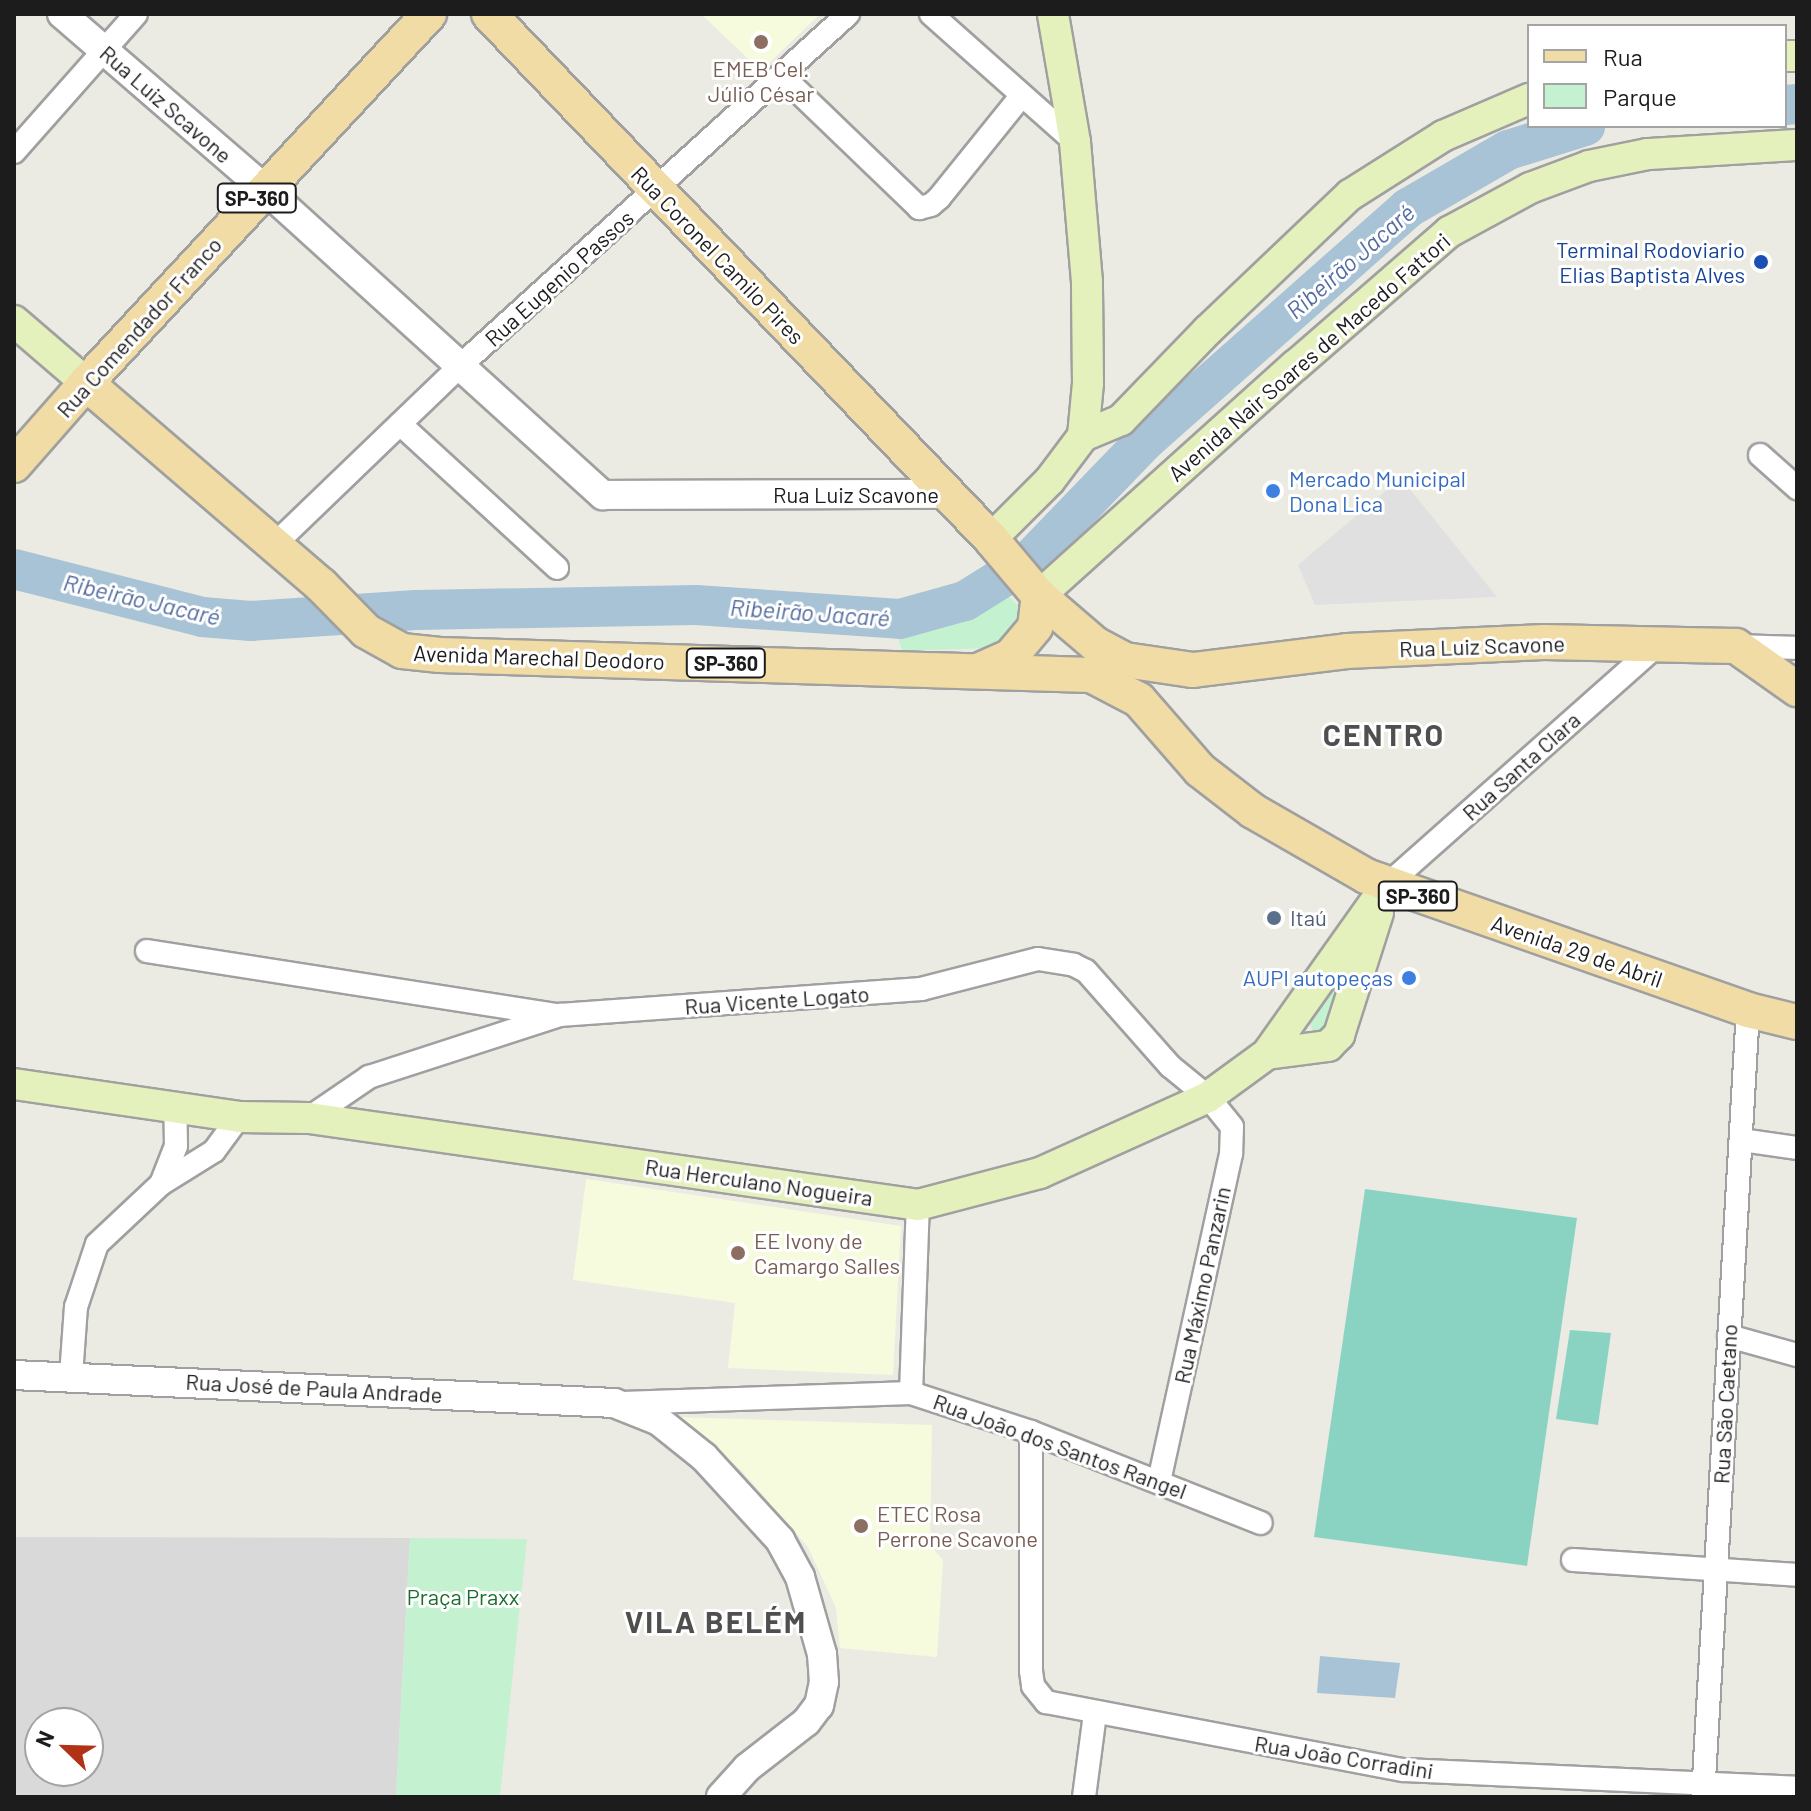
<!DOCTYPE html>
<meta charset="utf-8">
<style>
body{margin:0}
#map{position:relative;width:1811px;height:1811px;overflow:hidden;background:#ecebe3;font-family:Barlow,sans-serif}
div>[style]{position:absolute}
.residential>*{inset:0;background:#dad9d9}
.education>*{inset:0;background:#f6fbde}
.park>*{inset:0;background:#c4f2d0}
.pitch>*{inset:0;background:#8ad3c3}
.parking>*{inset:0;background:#e0e0e0}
.water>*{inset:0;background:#a8c3d5}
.river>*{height:40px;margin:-20px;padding:0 20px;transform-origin:20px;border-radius:20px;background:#a8c3d5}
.roads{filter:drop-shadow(2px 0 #a0a0a0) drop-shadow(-2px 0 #a0a0a0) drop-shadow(0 2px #a0a0a0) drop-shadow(0 -2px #a0a0a0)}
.minor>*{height:22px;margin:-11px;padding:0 11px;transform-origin:11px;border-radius:11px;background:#fff}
.tertiary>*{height:28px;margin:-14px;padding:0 14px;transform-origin:14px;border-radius:14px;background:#fff}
.secondary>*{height:30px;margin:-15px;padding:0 15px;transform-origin:15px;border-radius:15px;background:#e5f1bc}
.primary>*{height:34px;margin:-17px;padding:0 17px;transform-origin:17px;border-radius:17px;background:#f0dca4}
.dots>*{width:22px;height:22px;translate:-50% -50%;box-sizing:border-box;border:4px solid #fff;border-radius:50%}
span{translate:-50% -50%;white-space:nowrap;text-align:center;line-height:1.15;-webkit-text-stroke:6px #fff;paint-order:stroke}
.shield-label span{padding:2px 6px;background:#fff;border:2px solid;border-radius:6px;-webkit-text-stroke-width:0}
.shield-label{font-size:20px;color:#1c1c1c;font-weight:700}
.education-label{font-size:22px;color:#785e54}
.left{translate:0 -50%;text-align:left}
.street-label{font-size:22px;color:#1c1c1c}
.transit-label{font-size:22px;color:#164399}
.right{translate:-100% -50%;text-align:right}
.shop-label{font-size:22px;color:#366cbe}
.service-label{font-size:22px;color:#4e5e75}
.park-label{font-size:22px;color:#186d2d}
.water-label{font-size:24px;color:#556da0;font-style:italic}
.district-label{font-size:30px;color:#4f4f4f;font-weight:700;letter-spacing:2px}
.frame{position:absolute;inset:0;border:16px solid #1c1c1c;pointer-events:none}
.legend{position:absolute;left:1527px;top:24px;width:260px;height:104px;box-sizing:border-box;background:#fff;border:2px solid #a4a4a4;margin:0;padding:10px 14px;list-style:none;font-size:24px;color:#1c1c1c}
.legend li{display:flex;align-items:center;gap:16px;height:40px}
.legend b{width:40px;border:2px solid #a4a4a4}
.north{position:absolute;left:24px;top:1707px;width:80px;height:80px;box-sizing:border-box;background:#fff;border:2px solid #a4a4a4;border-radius:50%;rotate:293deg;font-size:22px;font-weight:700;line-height:32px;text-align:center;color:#1c1c1c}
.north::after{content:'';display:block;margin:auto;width:28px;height:36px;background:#b13217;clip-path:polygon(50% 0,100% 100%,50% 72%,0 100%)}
</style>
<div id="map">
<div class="residential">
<div style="clip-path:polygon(evenodd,14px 1537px,410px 1538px,396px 1797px,14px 1797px,14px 1537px,40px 1723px,88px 1723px,88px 1771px,40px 1771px,40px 1723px)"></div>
</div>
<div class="education">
<div style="clip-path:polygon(701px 14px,820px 14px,761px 71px)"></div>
<div style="clip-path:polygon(586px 1179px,901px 1226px,893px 1375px,728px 1368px,735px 1303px,573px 1280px)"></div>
<div style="clip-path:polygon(676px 1417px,932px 1425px,930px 1545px,943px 1560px,937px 1657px,840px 1648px,836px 1608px,808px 1547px,741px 1470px)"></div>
</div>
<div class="park">
<div style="clip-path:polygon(1002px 590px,1021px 608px,1011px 632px,991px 648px,902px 651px,897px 635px,968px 614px)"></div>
<div style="clip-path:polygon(1357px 931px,1334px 1023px,1321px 1033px,1313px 1031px,1307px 1016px)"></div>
<div style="clip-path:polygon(410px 1538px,527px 1539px,500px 1797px,396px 1797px)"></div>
</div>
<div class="pitch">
<div style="clip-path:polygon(1365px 1189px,1577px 1218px,1527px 1566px,1314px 1537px)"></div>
<div style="clip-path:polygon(1570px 1330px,1611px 1333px,1598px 1425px,1556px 1419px)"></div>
</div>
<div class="parking">
<div style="clip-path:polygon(1401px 478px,1497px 597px,1315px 605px,1298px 565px)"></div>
</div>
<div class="water">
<div style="clip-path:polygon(1320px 1656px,1400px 1663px,1395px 1698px,1317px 1693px)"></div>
</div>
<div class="river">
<div style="left:1785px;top:105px;width:12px;rotate:-5deg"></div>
<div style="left:14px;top:569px;width:194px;rotate:14.3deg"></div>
<div style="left:202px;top:617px;width:49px;rotate:4.7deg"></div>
<div style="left:251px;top:621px;width:165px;rotate:-3.8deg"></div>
<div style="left:416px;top:610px;width:280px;rotate:-1deg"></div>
<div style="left:696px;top:605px;width:204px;rotate:3.9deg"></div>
<div style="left:900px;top:619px;width:67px;rotate:-15.5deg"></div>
<div style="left:965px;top:601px;width:75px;rotate:-32deg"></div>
<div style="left:1029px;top:561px;width:170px;rotate:-46deg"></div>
<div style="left:1147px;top:439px;width:349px;rotate:-41.5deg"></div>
<div style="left:1408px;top:208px;width:116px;rotate:-30.1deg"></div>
<div style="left:1508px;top:150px;width:81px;rotate:-17.3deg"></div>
</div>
<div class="roads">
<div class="minor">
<div style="left:931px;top:14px;width:193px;rotate:41.6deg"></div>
<div style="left:781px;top:75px;width:192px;rotate:43.9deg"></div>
<div style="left:919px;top:208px;width:12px;rotate:-14deg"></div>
<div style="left:931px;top:205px;width:11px;rotate:-41deg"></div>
<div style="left:939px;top:198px;width:132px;rotate:-51.1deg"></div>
<div style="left:14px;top:152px;width:184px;rotate:-48.5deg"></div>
<div style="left:400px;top:424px;width:213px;rotate:42.5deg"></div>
<div style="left:1760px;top:455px;width:50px;rotate:41.7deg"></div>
<div style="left:274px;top:545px;width:258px;rotate:-43.9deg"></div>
<div style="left:460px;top:366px;width:524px;rotate:-42.21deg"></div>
<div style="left:1738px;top:646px;width:59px;rotate:1.9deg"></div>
<div style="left:1387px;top:885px;width:360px;rotate:-41.6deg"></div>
<div style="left:147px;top:951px;width:412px;rotate:8.9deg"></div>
<div style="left:309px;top:1118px;width:73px;rotate:-34.3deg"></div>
<div style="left:369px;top:1077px;width:201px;rotate:-18deg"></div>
<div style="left:560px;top:1015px;width:362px;rotate:-4.1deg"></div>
<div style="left:921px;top:989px;width:121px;rotate:-14.4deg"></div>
<div style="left:1038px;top:959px;width:36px;rotate:9deg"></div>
<div style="left:1074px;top:965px;width:13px;rotate:27deg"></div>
<div style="left:1086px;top:971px;width:127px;rotate:48.5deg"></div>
<div style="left:1170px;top:1066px;width:49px;rotate:39.2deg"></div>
<div style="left:1208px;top:1097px;width:38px;rotate:51deg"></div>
<div style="left:1232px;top:1127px;width:27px;rotate:92deg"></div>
<div style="left:1231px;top:1154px;width:335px;rotate:102.4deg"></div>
<div style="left:1741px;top:1140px;width:57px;rotate:8.1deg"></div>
<div style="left:161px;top:1184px;width:41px;rotate:-68.5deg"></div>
<div style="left:176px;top:1146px;width:39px;rotate:-91deg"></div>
<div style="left:1729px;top:1336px;width:71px;rotate:15.6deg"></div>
<div style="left:71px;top:1376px;width:69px;rotate:-85.9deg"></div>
<div style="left:76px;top:1307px;width:66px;rotate:-71.6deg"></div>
<div style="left:97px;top:1244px;width:88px;rotate:-43.2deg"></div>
<div style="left:161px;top:1184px;width:62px;rotate:-31.9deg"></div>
<div style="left:214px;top:1151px;width:42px;rotate:-53.7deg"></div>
<div style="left:911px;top:1393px;width:188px;rotate:-87.9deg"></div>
<div style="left:622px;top:1403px;width:289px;rotate:-2deg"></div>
<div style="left:911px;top:1393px;width:126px;rotate:18deg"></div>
<div style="left:1031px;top:1432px;width:247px;rotate:21.6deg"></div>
<div style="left:1031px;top:1432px;width:239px;rotate:90deg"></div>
<div style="left:1031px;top:1671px;width:15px;rotate:82deg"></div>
<div style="left:1033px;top:1686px;width:21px;rotate:51deg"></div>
<div style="left:1046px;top:1702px;width:364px;rotate:10.8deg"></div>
<div style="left:1404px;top:1770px;width:393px;rotate:2.6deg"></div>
<div style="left:1573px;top:1560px;width:225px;rotate:3.8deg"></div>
<div style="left:1084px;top:1797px;width:85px;rotate:-82.5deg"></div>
<div style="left:1703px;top:1797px;width:788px;rotate:-86.73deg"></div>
</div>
<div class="tertiary">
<div style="left:62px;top:14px;width:268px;rotate:40.8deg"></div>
<div style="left:265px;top:189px;width:456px;rotate:42.2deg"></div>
<div style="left:603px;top:495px;width:346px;rotate:-0.2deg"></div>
<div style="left:14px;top:1375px;width:601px;rotate:2.67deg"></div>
<div style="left:614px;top:1403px;width:48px;rotate:21.8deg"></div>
<div style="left:659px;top:1421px;width:58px;rotate:38.7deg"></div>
<div style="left:704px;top:1457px;width:113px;rotate:47.5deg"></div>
<div style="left:780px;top:1540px;width:42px;rotate:61.6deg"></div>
<div style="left:800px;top:1577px;width:80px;rotate:74.1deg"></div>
<div style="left:822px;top:1654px;width:28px;rotate:86deg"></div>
<div style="left:824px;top:1682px;width:24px;rotate:102deg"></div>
<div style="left:819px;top:1705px;width:21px;rotate:127deg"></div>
<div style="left:806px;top:1722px;width:75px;rotate:142.1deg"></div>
<div style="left:747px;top:1768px;width:39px;rotate:132deg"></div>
</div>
<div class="secondary">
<div style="left:1785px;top:56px;width:12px"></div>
<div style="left:14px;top:321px;width:95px;rotate:40.7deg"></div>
<div style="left:1083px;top:436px;width:41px;rotate:-22.8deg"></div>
<div style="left:1121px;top:420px;width:125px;rotate:-46deg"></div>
<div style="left:1208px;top:330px;width:196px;rotate:-43.6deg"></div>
<div style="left:1350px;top:195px;width:110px;rotate:-32.4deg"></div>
<div style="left:1443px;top:136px;width:94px;rotate:-23.3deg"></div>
<div style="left:991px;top:539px;width:83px;rotate:-45deg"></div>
<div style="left:1050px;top:480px;width:55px;rotate:-53.1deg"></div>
<div style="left:1083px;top:436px;width:53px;rotate:-84.6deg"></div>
<div style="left:1088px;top:383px;width:101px;rotate:-90.6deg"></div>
<div style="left:1087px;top:282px;width:141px;rotate:-94.9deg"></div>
<div style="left:1075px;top:142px;width:130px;rotate:-99.8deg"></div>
<div style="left:1039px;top:596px;width:346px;rotate:-42deg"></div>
<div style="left:1296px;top:365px;width:203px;rotate:-41deg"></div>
<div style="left:1449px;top:232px;width:92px;rotate:-28.5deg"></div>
<div style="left:1530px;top:188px;width:63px;rotate:-20.4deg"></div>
<div style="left:1589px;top:166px;width:60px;rotate:-11.5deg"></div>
<div style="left:1648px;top:154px;width:149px;rotate:-3.5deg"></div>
<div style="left:1267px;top:1054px;width:62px;rotate:-7.5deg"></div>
<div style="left:1328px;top:1046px;width:16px;rotate:-45deg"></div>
<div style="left:1339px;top:1035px;width:128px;rotate:-72.3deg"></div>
<div style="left:14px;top:1084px;width:227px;rotate:8.3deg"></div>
<div style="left:239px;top:1117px;width:70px;rotate:0.8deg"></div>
<div style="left:309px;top:1118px;width:615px;rotate:8.13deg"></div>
<div style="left:918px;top:1205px;width:126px;rotate:-14.7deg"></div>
<div style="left:1040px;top:1173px;width:184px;rotate:-24.3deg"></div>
<div style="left:1208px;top:1097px;width:73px;rotate:-36.1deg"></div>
<div style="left:1267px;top:1054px;width:207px;rotate:-54.6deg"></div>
</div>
<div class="primary">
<div style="left:489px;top:14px;width:726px;rotate:46.28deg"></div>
<div style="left:991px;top:539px;width:75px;rotate:49.9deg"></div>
<div style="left:1039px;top:596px;width:74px;rotate:40.6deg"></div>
<div style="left:1095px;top:644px;width:34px;rotate:28deg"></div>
<div style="left:1125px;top:660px;width:69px;rotate:8.4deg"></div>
<div style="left:1193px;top:670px;width:155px;rotate:-7deg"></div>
<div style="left:1347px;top:651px;width:197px;rotate:-2.6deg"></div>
<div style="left:1544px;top:642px;width:192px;rotate:1.2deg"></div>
<div style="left:1736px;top:646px;width:75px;rotate:35.2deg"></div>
<div style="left:86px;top:383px;width:310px;rotate:40.7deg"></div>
<div style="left:321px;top:585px;width:64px;rotate:45.6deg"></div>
<div style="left:366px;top:631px;width:41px;rotate:29.1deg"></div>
<div style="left:402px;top:651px;width:38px;rotate:6deg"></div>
<div style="left:440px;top:655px;width:651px;rotate:1.76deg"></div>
<div style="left:1091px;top:675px;width:54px;rotate:27.5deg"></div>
<div style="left:1139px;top:700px;width:93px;rotate:48.9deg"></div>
<div style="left:1200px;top:770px;width:67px;rotate:37.7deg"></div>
<div style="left:1253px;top:811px;width:130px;rotate:29.9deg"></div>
<div style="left:1366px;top:876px;width:405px;rotate:19.3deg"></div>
<div style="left:1748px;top:1010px;width:50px;rotate:13.8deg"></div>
<div style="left:14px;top:465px;width:109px;rotate:-48.7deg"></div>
<div style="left:86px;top:383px;width:504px;rotate:-47.09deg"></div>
<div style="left:980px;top:670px;width:34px;rotate:-24deg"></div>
<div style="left:1011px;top:656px;width:38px;rotate:-50deg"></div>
<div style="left:1035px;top:627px;width:31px;rotate:-83deg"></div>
</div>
</div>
<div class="dots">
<div style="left:761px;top:42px;background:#8d6e63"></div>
<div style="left:1761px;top:262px;background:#1a4fb4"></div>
<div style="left:1273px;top:491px;background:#3f7fe0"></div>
<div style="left:1274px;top:918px;background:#5c6f8a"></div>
<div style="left:1409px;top:978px;background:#3f7fe0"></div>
<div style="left:738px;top:1253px;background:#8d6e63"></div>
<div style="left:861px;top:1526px;background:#8d6e63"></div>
</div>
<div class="shield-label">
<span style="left:257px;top:198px">SP-360</span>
<span style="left:726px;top:663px">SP-360</span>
<span style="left:1418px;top:896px">SP-360</span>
</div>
<div class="education-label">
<span style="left:761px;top:81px">EMEB Cel.<br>Júlio César</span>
<span class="left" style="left:754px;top:1253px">EE Ivony de<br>Camargo Salles</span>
<span class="left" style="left:877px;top:1526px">ETEC Rosa<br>Perrone Scavone</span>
</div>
<div class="street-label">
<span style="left:166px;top:104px;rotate:41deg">Rua Luiz Scavone</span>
<span style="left:718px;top:255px;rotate:46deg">Rua Coronel Camilo Pires</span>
<span style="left:559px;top:278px;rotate:-42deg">Rua Eugenio Passos</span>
<span style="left:139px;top:327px;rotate:-48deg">Rua Comendador Franco</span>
<span style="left:1309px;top:357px;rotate:-41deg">Avenida Nair Soares de Macedo Fattori</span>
<span style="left:856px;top:495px">Rua Luiz Scavone</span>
<span style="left:1482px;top:646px;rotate:-2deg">Rua Luiz Scavone</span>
<span style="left:539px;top:657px;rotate:2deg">Avenida Marechal Deodoro</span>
<span style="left:1521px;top:766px;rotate:-42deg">Rua Santa Clara</span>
<span style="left:1577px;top:951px;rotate:19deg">Avenida 29 de Abril</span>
<span style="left:777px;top:1000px;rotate:-4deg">Rua Vicente Logato</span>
<span style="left:759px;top:1182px;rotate:8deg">Rua Herculano Nogueira</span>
<span style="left:1202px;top:1285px;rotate:-78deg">Rua Máximo Panzarin</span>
<span style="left:314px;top:1388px;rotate:3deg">Rua José de Paula Andrade</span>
<span style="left:1725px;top:1404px;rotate:-87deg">Rua São Caetano</span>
<span style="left:1060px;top:1446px;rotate:20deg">Rua João dos Santos Rangel</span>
<span style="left:1344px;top:1757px;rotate:9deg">Rua João Corradini</span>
</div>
<div class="transit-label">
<span class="right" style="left:1745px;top:262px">Terminal Rodoviario<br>Elias Baptista Alves</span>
</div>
<div class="shop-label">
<span class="left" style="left:1289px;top:491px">Mercado Municipal<br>Dona Lica</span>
<span class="right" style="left:1393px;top:978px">AUPI autopeças</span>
</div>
<div class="service-label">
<span class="left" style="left:1290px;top:918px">Itaú</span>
</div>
<div class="park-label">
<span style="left:463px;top:1597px">Praça Praxx</span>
</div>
<div class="water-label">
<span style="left:1350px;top:261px;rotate:-41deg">Ribeirão Jacaré</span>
<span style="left:142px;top:599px;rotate:13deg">Ribeirão Jacaré</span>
<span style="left:810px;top:612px;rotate:4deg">Ribeirão Jacaré</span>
</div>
<div class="district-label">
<span style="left:1384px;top:734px">CENTRO</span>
<span style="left:716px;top:1621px">VILA BELÉM</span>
</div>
<div class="frame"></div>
<ul class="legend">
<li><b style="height:10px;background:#f0dca4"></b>Rua</li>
<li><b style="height:22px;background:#c4f2d0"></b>Parque</li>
</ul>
<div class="north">N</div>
</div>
